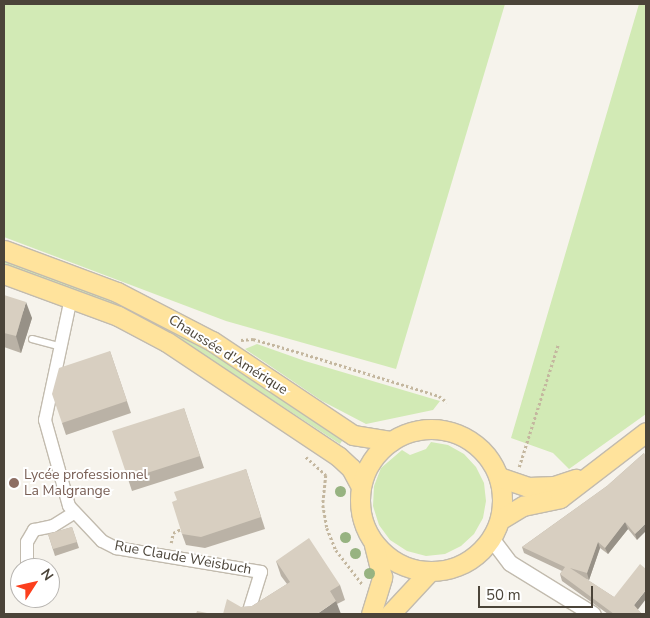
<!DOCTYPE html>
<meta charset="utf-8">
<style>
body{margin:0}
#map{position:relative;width:650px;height:618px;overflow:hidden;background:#f6f3ec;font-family:"Nunito Sans",sans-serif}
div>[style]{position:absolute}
.green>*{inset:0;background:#d2eab5}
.path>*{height:2.5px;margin-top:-1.25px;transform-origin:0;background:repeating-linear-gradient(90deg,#c4b79f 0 2.5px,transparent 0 5px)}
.roads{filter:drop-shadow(1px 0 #c2bbae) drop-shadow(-1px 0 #c2bbae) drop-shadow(0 1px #c2bbae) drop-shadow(0 -1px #c2bbae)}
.service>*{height:6px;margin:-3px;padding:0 3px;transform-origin:3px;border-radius:3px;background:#fff}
.minor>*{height:12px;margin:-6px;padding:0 6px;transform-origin:6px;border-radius:6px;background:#fff}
.tertiary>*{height:15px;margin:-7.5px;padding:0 7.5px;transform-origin:7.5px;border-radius:7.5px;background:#fff}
.primary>*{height:19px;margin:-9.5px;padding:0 9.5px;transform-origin:9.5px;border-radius:9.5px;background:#ffe39c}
.primary>.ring{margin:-9.5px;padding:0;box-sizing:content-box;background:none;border:19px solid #ffe39c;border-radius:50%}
.trees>*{width:11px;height:11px;margin:-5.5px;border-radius:50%;background:#97b381}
.wall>*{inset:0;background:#bab2a6}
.shaded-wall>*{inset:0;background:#979187}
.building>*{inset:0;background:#d8cfc1}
.dots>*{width:14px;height:14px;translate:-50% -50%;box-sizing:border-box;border:2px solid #fff;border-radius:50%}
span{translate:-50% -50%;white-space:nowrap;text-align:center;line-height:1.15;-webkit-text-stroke:4px #fff;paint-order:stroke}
.street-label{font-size:14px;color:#4b4439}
.education-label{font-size:14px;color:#785e54}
.left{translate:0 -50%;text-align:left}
.frame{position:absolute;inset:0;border:5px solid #4b4439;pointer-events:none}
.north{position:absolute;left:10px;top:558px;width:50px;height:50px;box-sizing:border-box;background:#fff;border:1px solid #b7b4b0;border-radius:50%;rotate:55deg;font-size:14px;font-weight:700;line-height:20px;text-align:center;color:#4b4439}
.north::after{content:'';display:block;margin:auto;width:18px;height:22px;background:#fc3f1d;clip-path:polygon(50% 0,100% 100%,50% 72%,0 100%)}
.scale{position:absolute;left:478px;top:586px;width:115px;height:22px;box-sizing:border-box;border:2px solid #4b4439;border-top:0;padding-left:6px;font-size:15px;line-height:18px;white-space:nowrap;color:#4b4439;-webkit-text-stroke:4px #fff;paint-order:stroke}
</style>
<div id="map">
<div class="green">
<div style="clip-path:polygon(4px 4px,505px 4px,396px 369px,226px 321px,4px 237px)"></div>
<div style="clip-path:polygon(639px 4px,646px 4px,646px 414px,569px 469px,553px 453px,511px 438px)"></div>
<div style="clip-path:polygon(4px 259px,80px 285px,145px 314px,207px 349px,344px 438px,340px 444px,204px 355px,143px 321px,4px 267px)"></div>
<div style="clip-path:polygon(257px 344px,305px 361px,440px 401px,433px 410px,366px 424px,322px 401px,245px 349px)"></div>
<div style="clip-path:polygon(431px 442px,448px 445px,464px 454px,476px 467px,484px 483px,486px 501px,483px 518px,474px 534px,461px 546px,445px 554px,426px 556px,407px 551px,390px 540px,379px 525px,373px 506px,374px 486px,381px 468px,402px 450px,410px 455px,426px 449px)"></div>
</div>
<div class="path">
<div style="left:241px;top:340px;width:12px;rotate:-5deg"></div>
<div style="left:253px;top:339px;width:50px;rotate:16.3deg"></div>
<div style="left:301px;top:353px;width:145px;rotate:17.3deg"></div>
<div style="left:439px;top:396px;width:10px;rotate:37deg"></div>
<div style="left:306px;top:457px;width:27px;rotate:42deg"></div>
<div style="left:326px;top:475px;width:30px;rotate:96deg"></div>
<div style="left:323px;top:505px;width:23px;rotate:80deg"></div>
<div style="left:327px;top:528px;width:24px;rotate:68deg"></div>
<div style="left:336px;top:550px;width:44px;rotate:52.4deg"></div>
<div style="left:519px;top:467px;width:128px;rotate:-72.3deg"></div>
<div style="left:171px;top:543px;width:10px;rotate:-79deg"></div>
<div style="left:173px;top:533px;width:11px;rotate:-27deg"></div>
</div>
<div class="roads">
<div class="service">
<div style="left:32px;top:339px;width:30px;rotate:15deg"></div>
</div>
<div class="minor">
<div style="left:71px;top:298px;width:125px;rotate:102deg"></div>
<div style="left:45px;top:420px;width:89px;rotate:74.4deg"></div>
<div style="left:69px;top:506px;width:48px;rotate:46.7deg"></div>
<div style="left:102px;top:541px;width:16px;rotate:27deg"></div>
<div style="left:116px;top:548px;width:147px;rotate:9.4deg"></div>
<div style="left:261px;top:572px;width:44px;rotate:107.2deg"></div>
<div style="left:27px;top:568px;width:26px;rotate:-90deg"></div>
<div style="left:27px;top:542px;width:14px;rotate:-60deg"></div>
<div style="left:34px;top:530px;width:19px;rotate:-12deg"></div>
<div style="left:53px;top:526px;width:25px;rotate:-32deg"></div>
</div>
<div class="tertiary">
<div style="left:491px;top:538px;width:31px;rotate:53deg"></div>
<div style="left:510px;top:563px;width:97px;rotate:31.6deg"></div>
</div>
<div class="primary">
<div style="left:4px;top:250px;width:121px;rotate:20.4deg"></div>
<div style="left:117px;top:292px;width:107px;rotate:27.3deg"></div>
<div style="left:212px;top:341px;width:169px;rotate:33.7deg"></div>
<div style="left:353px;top:435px;width:39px;rotate:9deg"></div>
<div style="left:4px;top:274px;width:121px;rotate:20.2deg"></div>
<div style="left:118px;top:316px;width:55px;rotate:28deg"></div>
<div style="left:167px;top:342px;width:206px;rotate:33.7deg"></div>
<div style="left:338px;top:456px;width:18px;rotate:43deg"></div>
<div style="left:351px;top:468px;width:21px;rotate:62deg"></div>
<div class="ring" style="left:360px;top:429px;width:123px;height:123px"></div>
<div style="left:499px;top:477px;width:31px;rotate:19deg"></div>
<div style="left:528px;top:487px;width:26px;rotate:-2deg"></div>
<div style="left:554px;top:486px;width:23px;rotate:-18deg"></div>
<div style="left:501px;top:519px;width:26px;rotate:-31deg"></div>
<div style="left:523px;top:506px;width:38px;rotate:-12deg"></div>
<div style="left:560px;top:498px;width:108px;rotate:-37.5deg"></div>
<div style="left:371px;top:614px;width:39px;rotate:-73deg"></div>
<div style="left:382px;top:577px;width:34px;rotate:-104deg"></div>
<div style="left:390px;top:614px;width:57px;rotate:-47.1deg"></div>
</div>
</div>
<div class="trees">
<div style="left:340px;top:491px"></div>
<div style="left:345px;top:537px"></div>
<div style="left:355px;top:553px"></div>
<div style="left:369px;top:573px"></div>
</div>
<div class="wall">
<div style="clip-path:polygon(4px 295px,32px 318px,21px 353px,4px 347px)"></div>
<div style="clip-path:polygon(110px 351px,131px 413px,66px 435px,62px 423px)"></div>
<div style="clip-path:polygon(184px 408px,204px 468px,132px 491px,128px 479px)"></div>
<div style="clip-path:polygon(644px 453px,637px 540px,628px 529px,608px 554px,600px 548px,589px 580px,586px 579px,614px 597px,638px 610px,642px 614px,608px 614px,562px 581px,560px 574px,562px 571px,524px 553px,522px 547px,607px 486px)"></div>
<div style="clip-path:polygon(246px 469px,265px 529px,205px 548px,186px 545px,182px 534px,177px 500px)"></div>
<div style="clip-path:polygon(72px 527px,79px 548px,55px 556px,48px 534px)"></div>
<div style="clip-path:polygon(276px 561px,340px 585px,345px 600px,337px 604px,241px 607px,252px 606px,287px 584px,281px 576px)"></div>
</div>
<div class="shaded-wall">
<div style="clip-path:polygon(26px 302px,32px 318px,21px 353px,16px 336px)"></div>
<div style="clip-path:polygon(625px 522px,628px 529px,608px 554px,605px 548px)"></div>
<div style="clip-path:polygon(646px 523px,646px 531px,637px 540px,635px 534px)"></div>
<div style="clip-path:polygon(598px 542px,600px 548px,589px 580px,587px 573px)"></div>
<div style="clip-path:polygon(646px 590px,646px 599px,636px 612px,634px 605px)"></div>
<div style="clip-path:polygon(336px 601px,341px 614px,317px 614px)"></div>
</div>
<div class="building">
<div style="clip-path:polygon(4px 295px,26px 302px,16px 336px,4px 333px)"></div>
<div style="clip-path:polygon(110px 351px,127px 401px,62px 423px,52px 394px,59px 368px)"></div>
<div style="clip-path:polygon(184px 408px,200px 456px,128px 479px,112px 431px)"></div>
<div style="clip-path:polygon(644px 453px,646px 456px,646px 523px,635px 534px,625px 522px,605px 548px,598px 542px,587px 573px,570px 568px,614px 597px,640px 564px,646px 569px,646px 590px,634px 605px,642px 614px,614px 614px,560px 574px,565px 567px,522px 547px,607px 486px)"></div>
<div style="clip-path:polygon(246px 469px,261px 517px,201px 537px,182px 534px,172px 502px,177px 500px,174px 492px)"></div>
<div style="clip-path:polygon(72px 527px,77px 542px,53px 549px,48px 534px)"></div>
<div style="clip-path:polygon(309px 538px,340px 585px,330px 591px,336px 601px,317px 614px,223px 614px,227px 599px,241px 607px,252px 606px,290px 582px,276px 561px)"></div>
<div style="clip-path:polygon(197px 611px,212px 614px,196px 614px)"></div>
</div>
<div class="dots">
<div style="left:14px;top:483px;background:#8d6e63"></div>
</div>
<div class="street-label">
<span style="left:228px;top:355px;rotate:32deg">Chaussée d'Amérique</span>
<span style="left:183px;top:558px;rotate:10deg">Rue Claude Weisbuch</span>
</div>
<div class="education-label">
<span class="left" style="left:24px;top:483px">Lycée professionnel<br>La Malgrange</span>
</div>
<div class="frame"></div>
<div class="north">N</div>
<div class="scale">50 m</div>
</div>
